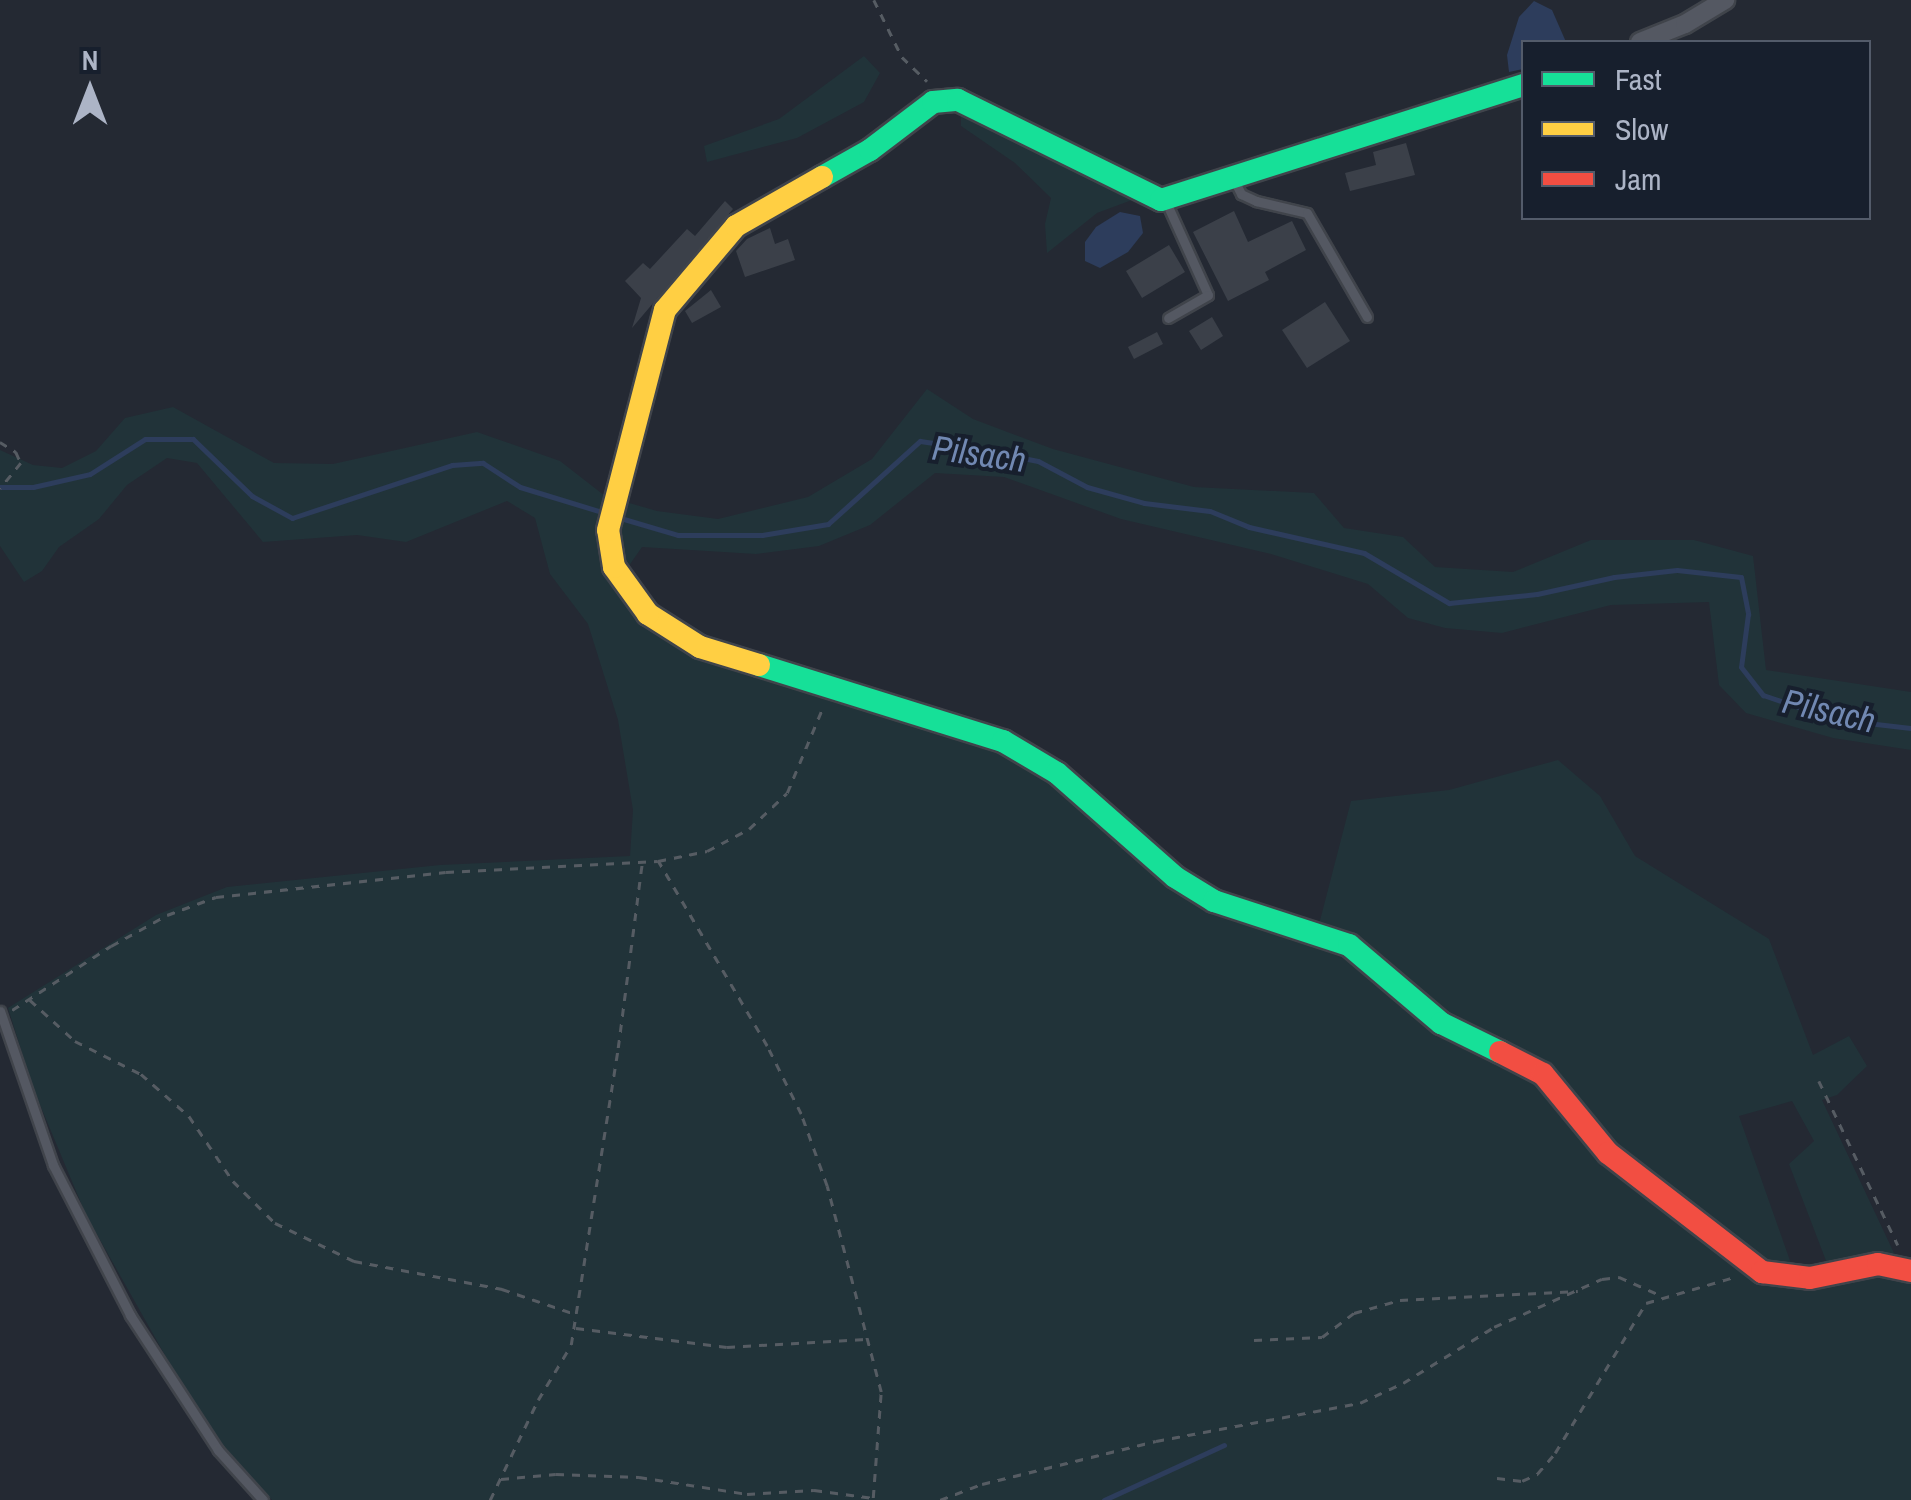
<!DOCTYPE html>
<style>
body{margin:0}
#map{position:relative;width:1911px;height:1500px;overflow:hidden;background:#242933;font-family:"Archivo Narrow",sans-serif}
div>[style]{position:absolute}
.green>*{inset:0;background:#213339}
.water>*{inset:0;background:#2d3d5c}
.stream>*{height:5px;margin:-2.5px;padding:0 2.5px;transform-origin:2.5px;border-radius:2.5px;background:#2d3d5c}
.building>*{inset:0;background:#3b4049}
.path>*{height:2.5px;margin-top:-1.25px;transform-origin:0;background:repeating-linear-gradient(90deg,#565c63 0 8px,transparent 0 16px)}
.roads{filter:drop-shadow(2px 0 #40444b) drop-shadow(-2px 0 #40444b) drop-shadow(0 2px #40444b) drop-shadow(0 -2px #40444b)}
.lane>*{height:9px;margin:-4.5px;padding:0 4.5px;transform-origin:4.5px;border-radius:4.5px;background:#545862}
.street>*{height:18px;margin:-9px;padding:0 9px;transform-origin:9px;border-radius:9px;background:#545862}
.fast>*{height:22px;margin:-11px;padding:0 11px;transform-origin:11px;border-radius:11px;background:#16e098}
.slow>*{height:22px;margin:-11px;padding:0 11px;transform-origin:11px;border-radius:11px;background:#ffcf43}
.jam>*{height:22px;margin:-11px;padding:0 11px;transform-origin:11px;border-radius:11px;background:#f24e42}
span{translate:-50% -50%;white-space:nowrap;text-align:center;line-height:1.15;-webkit-text-stroke:8px #171f2d;paint-order:stroke}
.water-label{font-size:35px;color:#7188b2;font-style:italic}
.legend{position:absolute;left:1521px;top:40px;width:350px;height:180px;box-sizing:border-box;background:#171f2d;border:2px solid #535b6a;margin:0;padding:12px 18px;list-style:none;font-size:30px;color:#acb4c6}
.legend li{display:flex;align-items:center;gap:20px;height:50px}
.legend b{width:50px;border:2px solid #535b6a}
.north{position:absolute;left:40px;top:40px;width:100px;height:100px;-webkit-text-stroke:8px #171f2d;paint-order:stroke;rotate:0deg;font-size:28px;font-weight:700;line-height:40px;text-align:center;color:#acb4c6}
.north::after{content:'';display:block;margin:auto;width:35px;height:45px;background:#acb4c6;clip-path:polygon(50% 0,100% 100%,50% 72%,0 100%)}
</style>
<div id="map">
<div class="green">
<div style="clip-path:polygon(864px 56px,880px 73px,864px 102px,797px 138px,707px 162px,704px 146px,779px 119px)"></div>
<div style="clip-path:polygon(961px 110px,1092px 175px,1132px 200px,1097px 213px,1047px 253px,1045px 224px,1051px 198px,1015px 163px,961px 126px)"></div>
<div style="clip-path:polygon(927px 389px,973px 419px,1053px 449px,1194px 487px,1314px 493px,1344px 528px,1403px 537px,1435px 567px,1513px 572px,1591px 540px,1694px 540px,1753px 556px,1766px 670px,1911px 692px,1911px 750px,1833px 738px,1746px 713px,1719px 685px,1709px 602px,1611px 605px,1502px 633px,1445px 628px,1408px 618px,1368px 584px,1271px 554px,1121px 519px,1004px 477px,935px 473px,870px 525px,819px 546px,756px 554px,642px 547px,617px 583px,642px 621px,1030px 761px,1156px 872px,1317px 932px,1351px 801px,1449px 790px,1558px 760px,1600px 796px,1635px 856px,1769px 939px,1813px 1055px,1849px 1036px,1867px 1066px,1837px 1095px,1822px 1100px,1894px 1253px,1828px 1266px,1789px 1164px,1814px 1141px,1792px 1101px,1739px 1116px,1794px 1272px,1740px 1272px,1756px 1279px,1876px 1271px,1911px 1279px,1911px 1500px,272px 1500px,223px 1445px,179px 1380px,86px 1215px,33px 1088px,8px 1008px,156px 915px,227px 887px,440px 865px,630px 856px,633px 810px,618px 720px,588px 624px,550px 574px,535px 518px,507px 501px,406px 542px,357px 535px,263px 542px,197px 463px,167px 458px,127px 485px,99px 519px,59px 547px,42px 571px,24px 582px,0 546px,0 450px,33px 465px,62px 468px,96px 451px,125px 418px,173px 407px,274px 463px,333px 464px,477px 432px,560px 461px,605px 496px,657px 511px,718px 519px,808px 497px,872px 459px)"></div>
</div>
<div class="water">
<div style="clip-path:polygon(1534px 1px,1552px 10px,1566px 42px,1524px 42px,1523px 69px,1509px 72px,1507px 55px,1519px 17px)"></div>
<div style="clip-path:polygon(1120px 212px,1140px 216px,1143px 233px,1128px 252px,1100px 268px,1085px 261px,1085px 242px,1096px 227px)"></div>
</div>
<div class="stream">
<div style="left:0;top:487px;width:33px"></div>
<div style="left:33px;top:487px;width:58px;rotate:-12.8deg"></div>
<div style="left:90px;top:474px;width:65px;rotate:-32.5deg"></div>
<div style="left:145px;top:439px;width:48px"></div>
<div style="left:193px;top:439px;width:82px;rotate:44deg"></div>
<div style="left:252px;top:496px;width:46px;rotate:28.8deg"></div>
<div style="left:292px;top:518px;width:169px;rotate:-18.3deg"></div>
<div style="left:452px;top:465px;width:31px;rotate:-4deg"></div>
<div style="left:483px;top:463px;width:44px;rotate:33deg"></div>
<div style="left:520px;top:487px;width:86px;rotate:17deg"></div>
<div style="left:617px;top:517px;width:64px;rotate:16.4deg"></div>
<div style="left:678px;top:535px;width:84px"></div>
<div style="left:762px;top:535px;width:67px;rotate:-9.5deg"></div>
<div style="left:828px;top:524px;width:124px;rotate:-42.1deg"></div>
<div style="left:920px;top:441px;width:62px;rotate:8.4deg"></div>
<div style="left:981px;top:450px;width:58px;rotate:10.9deg"></div>
<div style="left:1038px;top:461px;width:55px;rotate:28deg"></div>
<div style="left:1087px;top:487px;width:59px;rotate:15.7deg"></div>
<div style="left:1144px;top:503px;width:66px;rotate:6.9deg"></div>
<div style="left:1210px;top:511px;width:42px;rotate:22.3deg"></div>
<div style="left:1249px;top:527px;width:118px;rotate:12.7deg"></div>
<div style="left:1364px;top:553px;width:99px;rotate:30.5deg"></div>
<div style="left:1449px;top:603px;width:88px;rotate:-5.8deg"></div>
<div style="left:1537px;top:594px;width:79px;rotate:-12.4deg"></div>
<div style="left:1614px;top:577px;width:63px;rotate:-6.3deg"></div>
<div style="left:1677px;top:570px;width:64px;rotate:6.2deg"></div>
<div style="left:1741px;top:577px;width:38px;rotate:79deg"></div>
<div style="left:1748px;top:614px;width:53px;rotate:97.5deg"></div>
<div style="left:1741px;top:667px;width:36px;rotate:52deg"></div>
<div style="left:1763px;top:695px;width:74px;rotate:18.9deg"></div>
<div style="left:1833px;top:719px;width:79px;rotate:6.6deg"></div>
<div style="left:1104px;top:1500px;width:132px;rotate:-24.6deg"></div>
</div>
<div class="building">
<div style="clip-path:polygon(1406px 143px,1415px 175px,1350px 191px,1345px 173px,1376px 165px,1373px 152px)"></div>
<div style="clip-path:polygon(725px 201px,733px 209px,632px 328px,641px 298px,625px 281px,643px 263px,650px 269px,687px 229px,695px 236px)"></div>
<div style="clip-path:polygon(1234px 211px,1248px 242px,1292px 221px,1306px 250px,1265px 272px,1269px 280px,1228px 301px,1193px 232px)"></div>
<div style="clip-path:polygon(770px 228px,775px 244px,788px 239px,795px 260px,745px 277px,736px 251px,747px 239px)"></div>
<div style="clip-path:polygon(1169px 245px,1185px 272px,1142px 298px,1126px 271px)"></div>
<div style="clip-path:polygon(711px 290px,721px 307px,692px 323px,685px 311px)"></div>
<div style="clip-path:polygon(1325px 302px,1350px 341px,1307px 368px,1282px 330px)"></div>
<div style="clip-path:polygon(1212px 317px,1223px 336px,1201px 350px,1189px 331px)"></div>
<div style="clip-path:polygon(1157px 332px,1163px 344px,1134px 359px,1128px 347px)"></div>
</div>
<div class="path">
<div style="left:874px;top:0;width:64px;rotate:63.8deg"></div>
<div style="left:902px;top:57px;width:35px;rotate:44deg"></div>
<div style="left:0;top:442px;width:19px;rotate:32deg"></div>
<div style="left:16px;top:452px;width:12px;rotate:66deg"></div>
<div style="left:21px;top:463px;width:33px;rotate:129deg"></div>
<div style="left:30px;top:1000px;width:61px;rotate:42.3deg"></div>
<div style="left:75px;top:1041px;width:74px;rotate:26.6deg"></div>
<div style="left:141px;top:1074px;width:64px;rotate:41.2deg"></div>
<div style="left:189px;top:1116px;width:78px;rotate:55.9deg"></div>
<div style="left:233px;top:1181px;width:59px;rotate:45deg"></div>
<div style="left:275px;top:1223px;width:88px;rotate:25.7deg"></div>
<div style="left:354px;top:1261px;width:151px;rotate:10.7deg"></div>
<div style="left:502px;top:1289px;width:77px;rotate:18.9deg"></div>
<div style="left:12px;top:1010px;width:118px;rotate:-32.9deg"></div>
<div style="left:111px;top:946px;width:64px;rotate:-29deg"></div>
<div style="left:167px;top:915px;width:52px;rotate:-20.2deg"></div>
<div style="left:216px;top:897px;width:231px;rotate:-6.2deg"></div>
<div style="left:446px;top:872px;width:212px;rotate:-3deg"></div>
<div style="left:658px;top:861px;width:50px;rotate:-11.5deg"></div>
<div style="left:707px;top:851px;width:47px;rotate:-27.6deg"></div>
<div style="left:749px;top:829px;width:52px;rotate:-43.5deg"></div>
<div style="left:787px;top:793px;width:93px;rotate:-67.3deg"></div>
<div style="left:1819px;top:1081px;width:182px;rotate:64.3deg"></div>
<div style="left:576px;top:1328px;width:152px;rotate:7.2deg"></div>
<div style="left:727px;top:1347px;width:139px;rotate:-3.3deg"></div>
<div style="left:1254px;top:1340px;width:68px;rotate:-2.5deg"></div>
<div style="left:1322px;top:1337px;width:40px;rotate:-37deg"></div>
<div style="left:1354px;top:1313px;width:48px;rotate:-15.8deg"></div>
<div style="left:1400px;top:1300px;width:178px;rotate:-2.9deg"></div>
<div style="left:1497px;top:1478px;width:25px;rotate:7deg"></div>
<div style="left:1522px;top:1481px;width:17px;rotate:-25deg"></div>
<div style="left:1537px;top:1474px;width:28px;rotate:-49deg"></div>
<div style="left:1555px;top:1453px;width:175px;rotate:-58.8deg"></div>
<div style="left:1646px;top:1303px;width:89px;rotate:-16.4deg"></div>
<div style="left:501px;top:1479px;width:55px;rotate:-5.2deg"></div>
<div style="left:556px;top:1474px;width:83px;rotate:2.1deg"></div>
<div style="left:639px;top:1477px;width:109px;rotate:8.9deg"></div>
<div style="left:747px;top:1494px;width:67px;rotate:-3.4deg"></div>
<div style="left:814px;top:1490px;width:60px;rotate:7.7deg"></div>
<div style="left:873px;top:1498px;width:106px;rotate:-85.7deg"></div>
<div style="left:881px;top:1392px;width:213px;rotate:-104.7deg"></div>
<div style="left:827px;top:1186px;width:77px;rotate:-109.9deg"></div>
<div style="left:801px;top:1114px;width:76px;rotate:-116.6deg"></div>
<div style="left:767px;top:1046px;width:215px;rotate:-120.5deg"></div>
<div style="left:490px;top:1500px;width:111px;rotate:-64.4deg"></div>
<div style="left:538px;top:1400px;width:64px;rotate:-59deg"></div>
<div style="left:571px;top:1345px;width:301px;rotate:-81deg"></div>
<div style="left:618px;top:1048px;width:188px;rotate:-82.6deg"></div>
<div style="left:940px;top:1500px;width:45px;rotate:-20.9deg"></div>
<div style="left:982px;top:1484px;width:179px;rotate:-13.9deg"></div>
<div style="left:1156px;top:1441px;width:208px;rotate:-10.6deg"></div>
<div style="left:1360px;top:1403px;width:47px;rotate:-24.9deg"></div>
<div style="left:1403px;top:1383px;width:107px;rotate:-31.6deg"></div>
<div style="left:1494px;top:1327px;width:118px;rotate:-24deg"></div>
<div style="left:1602px;top:1279px;width:17px;rotate:-7deg"></div>
<div style="left:1619px;top:1277px;width:45px;rotate:23.7deg"></div>
</div>
<div class="roads">
<div class="lane">
<div style="left:1234px;top:180px;width:16px;rotate:63deg"></div>
<div style="left:1241px;top:194px;width:17px;rotate:25deg"></div>
<div style="left:1256px;top:201px;width:52px;rotate:13.2deg"></div>
<div style="left:1307px;top:213px;width:120px;rotate:60deg"></div>
<div style="left:1166px;top:202px;width:102px;rotate:65.7deg"></div>
<div style="left:1208px;top:295px;width:46px;rotate:150.1deg"></div>
<div style="left:0;top:1011px;width:163px;rotate:71deg"></div>
<div style="left:53px;top:1165px;width:169px;rotate:62.8deg"></div>
<div style="left:130px;top:1315px;width:161px;rotate:56.9deg"></div>
<div style="left:218px;top:1450px;width:67px;rotate:48deg"></div>
</div>
<div class="street">
<div style="left:1640px;top:42px;width:48px;rotate:-21.8deg"></div>
<div style="left:1685px;top:24px;width:47px;rotate:-31deg"></div>
</div>
<div class="fast">
<div style="left:822px;top:177px;width:55px;rotate:-29.4deg"></div>
<div style="left:870px;top:150px;width:79px;rotate:-37.3deg"></div>
<div style="left:933px;top:102px;width:25px;rotate:-5deg"></div>
<div style="left:958px;top:100px;width:226px;rotate:26.2deg"></div>
<div style="left:1161px;top:200px;width:381px;rotate:-17.6deg"></div>
<div style="left:759px;top:665px;width:256px;rotate:17.3deg"></div>
<div style="left:1003px;top:741px;width:63px;rotate:30.7deg"></div>
<div style="left:1057px;top:773px;width:157px;rotate:41.4deg"></div>
<div style="left:1175px;top:877px;width:46px;rotate:31.6deg"></div>
<div style="left:1214px;top:901px;width:142px;rotate:18.1deg"></div>
<div style="left:1349px;top:945px;width:121px;rotate:40.3deg"></div>
<div style="left:1441px;top:1023px;width:66px;rotate:26.2deg"></div>
</div>
<div class="slow">
<div style="left:759px;top:665px;width:62px;rotate:-163deg"></div>
<div style="left:700px;top:647px;width:62px;rotate:-147.6deg"></div>
<div style="left:648px;top:614px;width:58px;rotate:-125.9deg"></div>
<div style="left:614px;top:567px;width:37px;rotate:-99deg"></div>
<div style="left:608px;top:530px;width:227px;rotate:-75.5deg"></div>
<div style="left:665px;top:310px;width:110px;rotate:-49.8deg"></div>
<div style="left:736px;top:226px;width:99px;rotate:-29.7deg"></div>
</div>
<div class="jam">
<div style="left:1500px;top:1052px;width:48px;rotate:27.1deg"></div>
<div style="left:1543px;top:1074px;width:102px;rotate:50.6deg"></div>
<div style="left:1608px;top:1153px;width:195px;rotate:37.7deg"></div>
<div style="left:1762px;top:1272px;width:48px;rotate:7.1deg"></div>
<div style="left:1810px;top:1278px;width:69px;rotate:-11.6deg"></div>
<div style="left:1878px;top:1264px;width:34px;rotate:12deg"></div>
</div>
</div>
<div class="water-label">
<span style="left:979px;top:454px;rotate:8deg">Pilsach</span>
<span style="left:1829px;top:711px;rotate:13deg">Pilsach</span>
</div>
<ul class="legend">
<li><b style="height:12px;background:#16e098"></b>Fast</li>
<li><b style="height:12px;background:#ffcf43"></b>Slow</li>
<li><b style="height:12px;background:#f24e42"></b>Jam</li>
</ul>
<div class="north">N</div>
</div>
